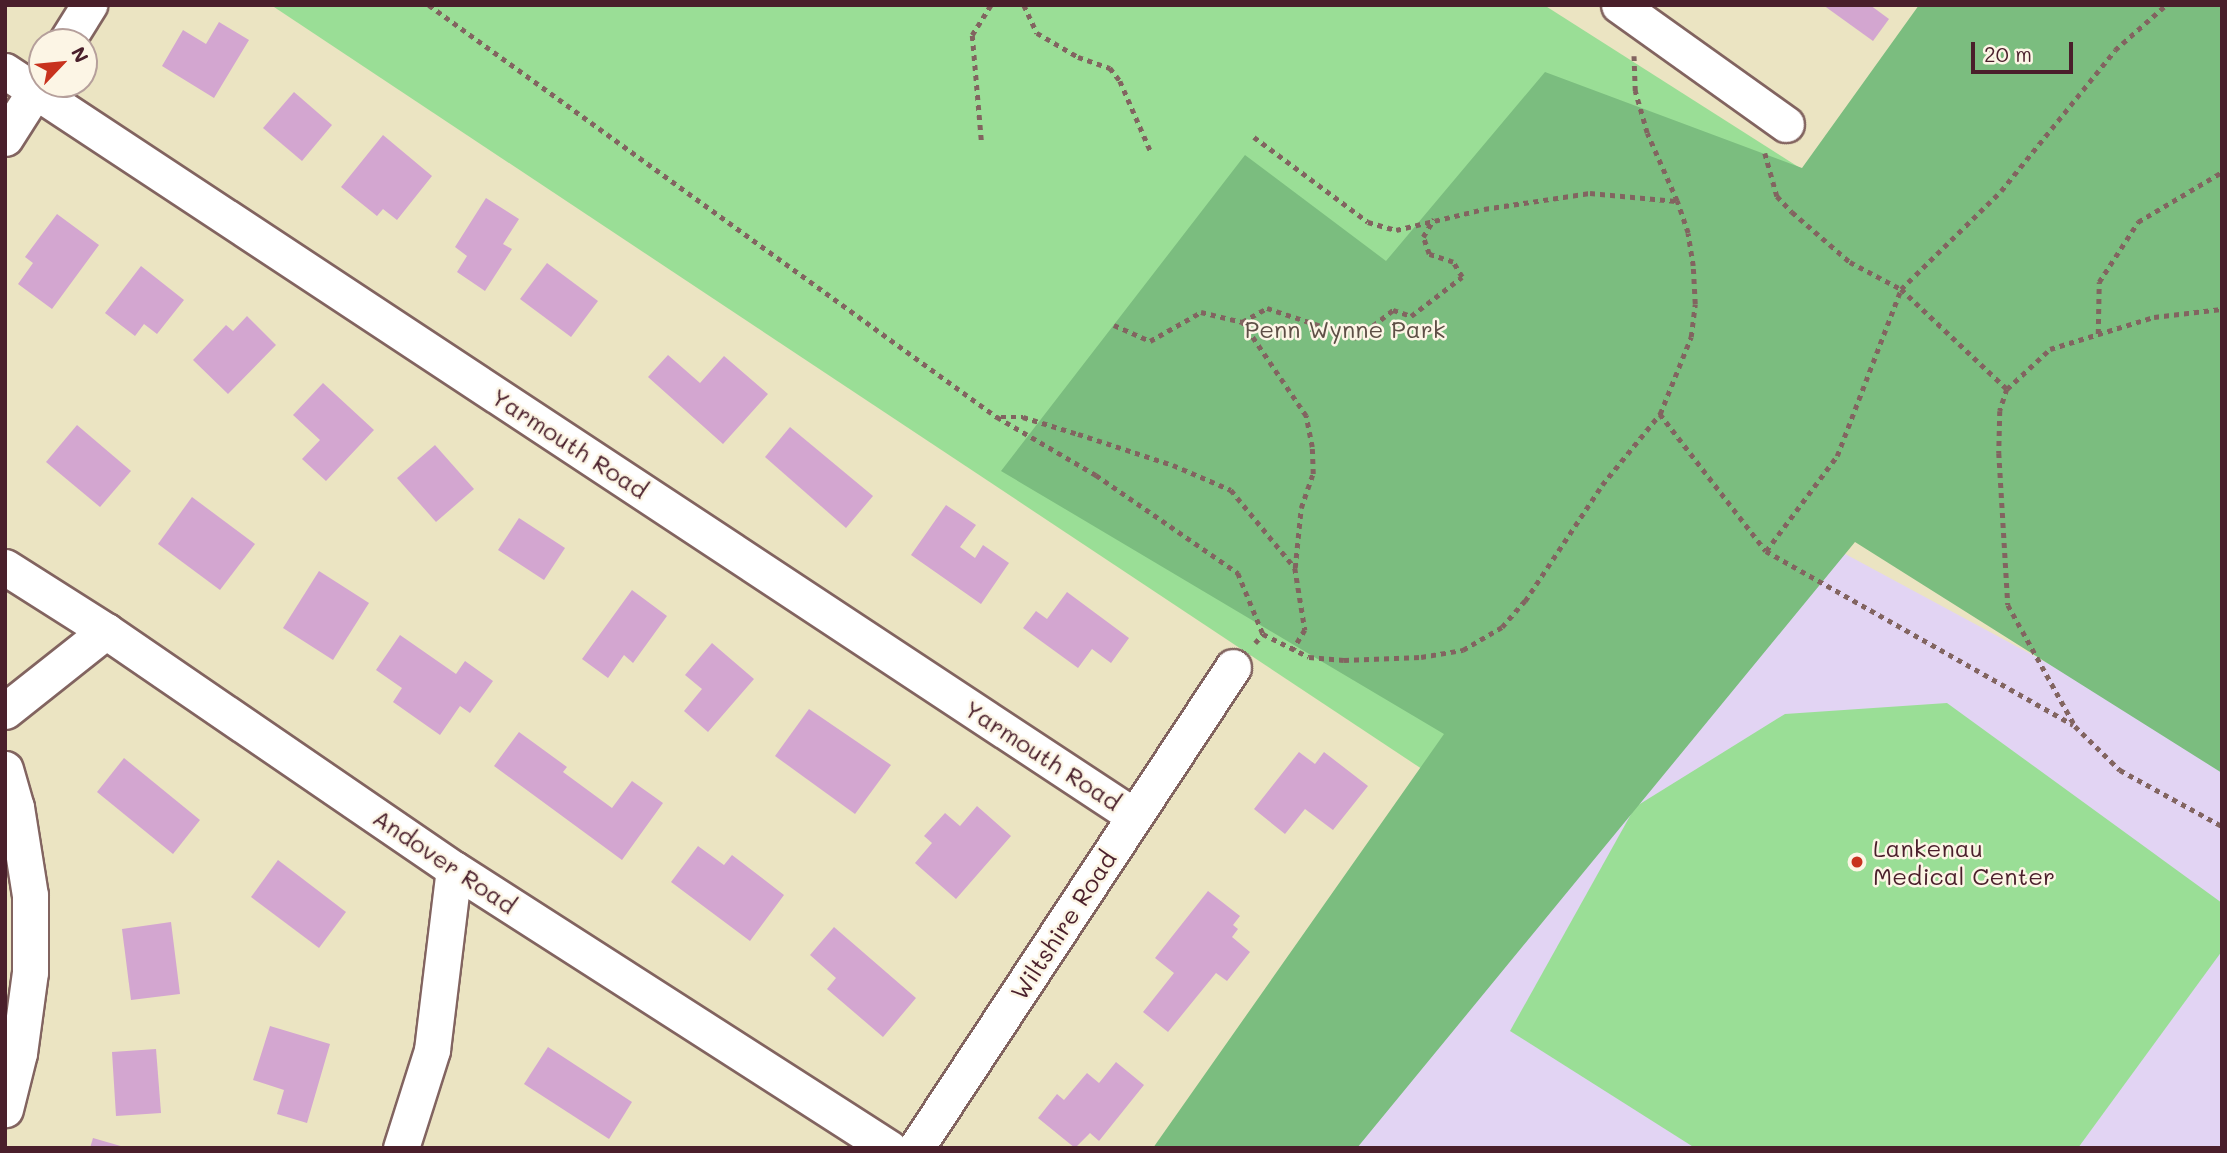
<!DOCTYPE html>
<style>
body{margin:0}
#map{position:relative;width:2227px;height:1153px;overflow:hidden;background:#ebe4c2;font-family:Mali,sans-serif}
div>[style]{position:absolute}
.built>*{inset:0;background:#e2d4f3}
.green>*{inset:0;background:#9ade96}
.forest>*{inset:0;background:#7bbd7f}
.building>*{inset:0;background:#d3a6d0}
.path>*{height:4.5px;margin-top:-2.25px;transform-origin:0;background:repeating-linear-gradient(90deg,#826460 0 5px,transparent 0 10px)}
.roads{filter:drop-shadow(2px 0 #826460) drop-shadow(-2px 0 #826460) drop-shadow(0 2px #826460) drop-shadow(0 -2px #826460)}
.minor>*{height:35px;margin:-17.5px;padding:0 17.5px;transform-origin:17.5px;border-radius:17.5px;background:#fff}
.dots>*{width:19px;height:19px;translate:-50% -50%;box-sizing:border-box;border:4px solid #fcf5e5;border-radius:50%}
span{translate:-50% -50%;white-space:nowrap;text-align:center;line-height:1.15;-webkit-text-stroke:5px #fcf5e5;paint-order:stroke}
.park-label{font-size:24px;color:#5e4f46}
.street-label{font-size:24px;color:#4a1f2b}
.poi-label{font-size:24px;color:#4a1f2b}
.left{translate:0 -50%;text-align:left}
.frame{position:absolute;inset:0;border:7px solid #4a1f2b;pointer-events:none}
.north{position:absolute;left:28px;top:28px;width:70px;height:70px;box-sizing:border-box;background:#fcf5e5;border:2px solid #b59f9b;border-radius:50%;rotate:64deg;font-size:19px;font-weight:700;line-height:28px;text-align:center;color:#4a1f2b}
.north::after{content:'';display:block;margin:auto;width:24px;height:32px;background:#c8321e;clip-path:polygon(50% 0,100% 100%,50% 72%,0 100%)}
.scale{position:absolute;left:1971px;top:42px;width:102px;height:32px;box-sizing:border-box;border:4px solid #4a1f2b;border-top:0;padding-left:9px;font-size:21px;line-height:24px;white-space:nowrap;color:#4a1f2b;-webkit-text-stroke:5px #fcf5e5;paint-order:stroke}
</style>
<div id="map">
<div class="built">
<div style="clip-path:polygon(1758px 507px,2222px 757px,2222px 1148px,1279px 1148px)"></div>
</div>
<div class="green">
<div style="clip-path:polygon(271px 5px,1544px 5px,1830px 187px,1437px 779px)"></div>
<div style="clip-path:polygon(1947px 703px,2222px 903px,2222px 951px,2078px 1148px,1695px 1148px,1510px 1031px,1635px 807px,1785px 714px)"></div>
</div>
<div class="forest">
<div style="clip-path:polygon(1919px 5px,2222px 5px,2222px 773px,1855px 542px,1357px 1148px,1153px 1148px,1444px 734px,1001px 471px,1245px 155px,1386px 261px,1545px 72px,1802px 168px)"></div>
</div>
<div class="building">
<div style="clip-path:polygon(1823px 5px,1870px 5px,1889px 19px,1873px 41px)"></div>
<div style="clip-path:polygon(219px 22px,249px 40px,214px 98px,162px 66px,183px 30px,206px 44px)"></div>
<div style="clip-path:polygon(294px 92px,332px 125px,302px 161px,263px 128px)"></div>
<div style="clip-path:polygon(383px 135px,432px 176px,397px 220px,383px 209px,377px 216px,341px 187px)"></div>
<div style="clip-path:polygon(486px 198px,519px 219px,503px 244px,512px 249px,485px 291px,457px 272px,467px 256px,455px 247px)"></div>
<div style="clip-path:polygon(57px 214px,99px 245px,52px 309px,18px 284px,33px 263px,25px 257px)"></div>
<div style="clip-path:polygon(547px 263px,598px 301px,571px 337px,520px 299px)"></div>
<div style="clip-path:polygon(141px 266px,184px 300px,157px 334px,144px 324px,135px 336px,105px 313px)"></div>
<div style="clip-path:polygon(247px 316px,276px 345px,228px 394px,193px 360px,226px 325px,233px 331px)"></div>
<div style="clip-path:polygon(668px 355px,700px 383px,724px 356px,768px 394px,723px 444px,648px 377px)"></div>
<div style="clip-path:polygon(323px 383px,374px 430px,326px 481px,302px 459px,320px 440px,293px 415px)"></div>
<div style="clip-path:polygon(77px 425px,131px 471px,100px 507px,46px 462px)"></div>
<div style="clip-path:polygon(790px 427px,873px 496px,846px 528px,765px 457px)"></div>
<div style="clip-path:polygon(435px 445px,474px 489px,436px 522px,397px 478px)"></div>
<div style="clip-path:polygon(192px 497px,255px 544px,220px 590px,158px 544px)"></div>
<div style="clip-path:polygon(946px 505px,976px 525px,960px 547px,975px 558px,983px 545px,1009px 563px,981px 604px,911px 555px)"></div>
<div style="clip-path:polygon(519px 518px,565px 548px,544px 580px,498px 550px)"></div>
<div style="clip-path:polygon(319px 571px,369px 603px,333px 660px,283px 628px)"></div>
<div style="clip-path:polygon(632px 590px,667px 616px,633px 663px,624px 655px,608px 678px,582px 659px)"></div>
<div style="clip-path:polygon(1067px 592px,1129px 638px,1111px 663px,1092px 649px,1078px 668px,1023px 628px,1036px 611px,1047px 619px)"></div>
<div style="clip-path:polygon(400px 635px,456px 674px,465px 661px,493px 681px,470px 713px,460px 706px,440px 735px,393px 702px,402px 688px,376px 670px)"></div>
<div style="clip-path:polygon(712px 643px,754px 679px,708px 732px,684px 711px,702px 689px,685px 675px)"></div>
<div style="clip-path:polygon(809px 709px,891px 765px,855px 814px,775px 756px)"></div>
<div style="clip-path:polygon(519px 732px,567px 767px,563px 772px,612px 808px,632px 781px,663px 803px,622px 860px,494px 766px)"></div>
<div style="clip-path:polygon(1299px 752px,1315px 764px,1324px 752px,1368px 786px,1333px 830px,1305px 809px,1285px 834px,1254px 809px)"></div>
<div style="clip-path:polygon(124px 758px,200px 820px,173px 854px,97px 792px)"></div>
<div style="clip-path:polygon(977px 806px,1011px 836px,956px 899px,915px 863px,932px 843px,924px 836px,945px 813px,960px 826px)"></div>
<div style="clip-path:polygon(698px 846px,724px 865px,732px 855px,784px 895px,750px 941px,671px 882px)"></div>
<div style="clip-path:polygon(278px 860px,346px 912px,319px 948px,251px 897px)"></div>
<div style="clip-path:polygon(1208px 891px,1240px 916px,1233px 925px,1238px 929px,1232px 937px,1250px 952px,1227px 981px,1216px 973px,1168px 1032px,1143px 1012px,1174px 973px,1155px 958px)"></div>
<div style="clip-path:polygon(171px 922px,180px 994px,131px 1000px,122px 929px)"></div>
<div style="clip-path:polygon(834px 927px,916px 998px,883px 1037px,827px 989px,836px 978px,810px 955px)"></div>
<div style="clip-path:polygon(270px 1026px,330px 1044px,307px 1123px,277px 1114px,284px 1090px,253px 1080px)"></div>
<div style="clip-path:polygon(548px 1047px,632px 1102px,609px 1139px,524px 1084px)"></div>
<div style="clip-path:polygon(156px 1049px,161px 1113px,116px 1116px,112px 1052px)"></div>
<div style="clip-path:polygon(1116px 1062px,1144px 1085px,1099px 1141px,1090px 1133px,1075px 1148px,1038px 1118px,1057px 1094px,1064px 1100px,1087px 1073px,1099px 1083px)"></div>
<div style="clip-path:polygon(93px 1138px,124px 1147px,124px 1148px,90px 1148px)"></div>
</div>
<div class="path">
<div style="left:429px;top:5px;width:702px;rotate:35.96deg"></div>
<div style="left:997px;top:417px;width:115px;rotate:30.4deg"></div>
<div style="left:1096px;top:475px;width:173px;rotate:34.6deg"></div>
<div style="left:1238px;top:573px;width:66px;rotate:67.7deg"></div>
<div style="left:1024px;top:5px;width:31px;rotate:65deg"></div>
<div style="left:1037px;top:33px;width:48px;rotate:30.3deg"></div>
<div style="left:1078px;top:57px;width:34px;rotate:19deg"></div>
<div style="left:1110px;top:68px;width:16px;rotate:52deg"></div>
<div style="left:1120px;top:81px;width:77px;rotate:66.4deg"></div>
<div style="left:1254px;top:137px;width:142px;rotate:36.7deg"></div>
<div style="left:1368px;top:222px;width:29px;rotate:16deg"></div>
<div style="left:1396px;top:230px;width:90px;rotate:-13.4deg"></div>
<div style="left:1484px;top:209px;width:107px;rotate:-8.6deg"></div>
<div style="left:1590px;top:193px;width:86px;rotate:5.3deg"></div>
<div style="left:981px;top:140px;width:105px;rotate:-94.9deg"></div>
<div style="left:972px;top:35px;width:36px;rotate:-58deg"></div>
<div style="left:1765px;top:153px;width:45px;rotate:74.4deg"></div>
<div style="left:1777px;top:196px;width:22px;rotate:47deg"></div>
<div style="left:1792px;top:212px;width:77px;rotate:40.8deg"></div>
<div style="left:1850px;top:262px;width:58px;rotate:27.9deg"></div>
<div style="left:1901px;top:289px;width:146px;rotate:43.3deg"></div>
<div style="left:2007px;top:389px;width:23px;rotate:108deg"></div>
<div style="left:2000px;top:411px;width:42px;rotate:91.4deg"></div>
<div style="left:1999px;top:453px;width:152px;rotate:86.6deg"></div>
<div style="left:2008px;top:605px;width:138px;rotate:61deg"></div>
<div style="left:2075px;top:726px;width:63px;rotate:44.4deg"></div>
<div style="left:2120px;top:770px;width:116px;rotate:28.8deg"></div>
<div style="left:1114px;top:325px;width:39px;rotate:24deg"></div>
<div style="left:1150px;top:341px;width:59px;rotate:-29.6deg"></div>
<div style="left:1201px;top:312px;width:42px;rotate:13.7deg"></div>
<div style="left:2098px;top:334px;width:52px;rotate:-88.9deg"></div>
<div style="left:2099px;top:282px;width:72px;rotate:-57deg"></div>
<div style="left:2138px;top:222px;width:98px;rotate:-30.8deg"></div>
<div style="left:2007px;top:389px;width:59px;rotate:-42.9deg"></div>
<div style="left:2050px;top:349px;width:109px;rotate:-17.1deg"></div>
<div style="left:2154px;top:317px;width:68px;rotate:-6.7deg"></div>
<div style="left:1660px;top:414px;width:173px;rotate:52.3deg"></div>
<div style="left:1766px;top:551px;width:119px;rotate:-53.2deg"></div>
<div style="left:1837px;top:456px;width:179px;rotate:-69deg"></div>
<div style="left:1901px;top:289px;width:140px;rotate:-44.4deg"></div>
<div style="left:2001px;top:191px;width:181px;rotate:-51deg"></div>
<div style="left:2115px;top:50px;width:68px;rotate:-41.4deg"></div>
<div style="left:1001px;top:417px;width:22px"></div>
<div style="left:1023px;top:417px;width:58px;rotate:17.2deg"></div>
<div style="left:1078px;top:434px;width:100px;rotate:18.1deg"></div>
<div style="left:1173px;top:465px;width:63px;rotate:23.3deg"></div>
<div style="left:1231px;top:490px;width:101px;rotate:50.6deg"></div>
<div style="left:1295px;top:568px;width:63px;rotate:80.8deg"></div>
<div style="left:1305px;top:630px;width:23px;rotate:121deg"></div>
<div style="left:1766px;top:551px;width:353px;rotate:29.5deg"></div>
<div style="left:1295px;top:568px;width:60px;rotate:-84.3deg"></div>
<div style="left:1301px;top:508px;width:36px;rotate:-71deg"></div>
<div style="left:1313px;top:474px;width:27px;rotate:-92deg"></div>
<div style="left:1312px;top:447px;width:32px;rotate:-101deg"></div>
<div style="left:1306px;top:416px;width:114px;rotate:-124.2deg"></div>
<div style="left:1242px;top:322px;width:29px;rotate:-29deg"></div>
<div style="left:1267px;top:308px;width:95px;rotate:18.4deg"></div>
<div style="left:1357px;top:338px;width:46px;rotate:-37.9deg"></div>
<div style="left:1393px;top:310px;width:19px;rotate:18deg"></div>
<div style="left:1411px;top:316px;width:64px;rotate:-37.4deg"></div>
<div style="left:1462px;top:277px;width:17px;rotate:-121deg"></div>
<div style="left:1453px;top:262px;width:25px;rotate:-162deg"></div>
<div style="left:1429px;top:254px;width:18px;rotate:-109deg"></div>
<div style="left:1423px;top:237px;width:21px;rotate:-59deg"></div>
<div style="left:1255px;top:643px;width:12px;rotate:-48deg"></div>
<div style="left:1263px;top:634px;width:51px;rotate:26.6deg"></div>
<div style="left:1309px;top:657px;width:35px;rotate:5deg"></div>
<div style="left:1344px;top:660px;width:77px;rotate:-2.2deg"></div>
<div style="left:1421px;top:657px;width:43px;rotate:-9.5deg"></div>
<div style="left:1463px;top:650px;width:45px;rotate:-30.5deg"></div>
<div style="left:1502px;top:627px;width:35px;rotate:-49deg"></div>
<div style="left:1525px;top:601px;width:139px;rotate:-56.4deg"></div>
<div style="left:1602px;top:485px;width:92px;rotate:-50.8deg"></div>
<div style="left:1660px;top:414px;width:83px;rotate:-68.1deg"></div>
<div style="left:1691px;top:337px;width:33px;rotate:-83deg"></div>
<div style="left:1695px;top:304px;width:38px;rotate:-93deg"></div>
<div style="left:1693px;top:266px;width:33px;rotate:-99deg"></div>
<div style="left:1688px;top:233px;width:34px;rotate:-109deg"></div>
<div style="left:1677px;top:201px;width:74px;rotate:-113.8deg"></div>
<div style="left:1647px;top:133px;width:44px;rotate:-105.9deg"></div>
<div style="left:1635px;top:91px;width:35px;rotate:-92deg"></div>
</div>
<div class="roads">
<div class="minor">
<div style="left:1619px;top:5px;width:205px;rotate:35.5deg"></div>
<div style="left:66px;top:42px;width:44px;rotate:-58.1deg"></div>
<div style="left:5px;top:71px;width:1353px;rotate:33.42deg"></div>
<div style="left:5px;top:138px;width:69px;rotate:-57.5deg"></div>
<div style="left:5px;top:567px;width:120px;rotate:32.4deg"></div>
<div style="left:106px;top:631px;width:422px;rotate:34.4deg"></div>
<div style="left:454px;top:869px;width:517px;rotate:32.68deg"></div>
<div style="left:5px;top:711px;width:129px;rotate:-38.4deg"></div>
<div style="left:5px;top:769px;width:40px;rotate:74deg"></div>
<div style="left:16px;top:807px;width:89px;rotate:81deg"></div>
<div style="left:30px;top:895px;width:77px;rotate:90deg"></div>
<div style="left:30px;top:972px;width:82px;rotate:97.7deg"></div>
<div style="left:19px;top:1053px;width:58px;rotate:104deg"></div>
<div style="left:401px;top:1148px;width:103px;rotate:-72.4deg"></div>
<div style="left:432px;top:1050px;width:182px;rotate:-83.1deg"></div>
<div style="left:916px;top:1148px;width:576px;rotate:-56.61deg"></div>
</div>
</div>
<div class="dots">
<div style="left:1857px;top:862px;background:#c8321e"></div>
</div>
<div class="park-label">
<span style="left:1345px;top:329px">Penn Wynne Park</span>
</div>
<div class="street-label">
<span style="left:570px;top:443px;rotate:33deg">Yarmouth Road</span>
<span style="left:1043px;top:755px;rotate:33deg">Yarmouth Road</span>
<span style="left:445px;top:861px;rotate:34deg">Andover Road</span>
<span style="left:1063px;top:925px;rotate:-57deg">Wiltshire Road</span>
</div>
<div class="poi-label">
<span class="left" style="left:1873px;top:862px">Lankenau<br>Medical Center</span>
</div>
<div class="frame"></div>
<div class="north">N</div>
<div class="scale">20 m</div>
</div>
